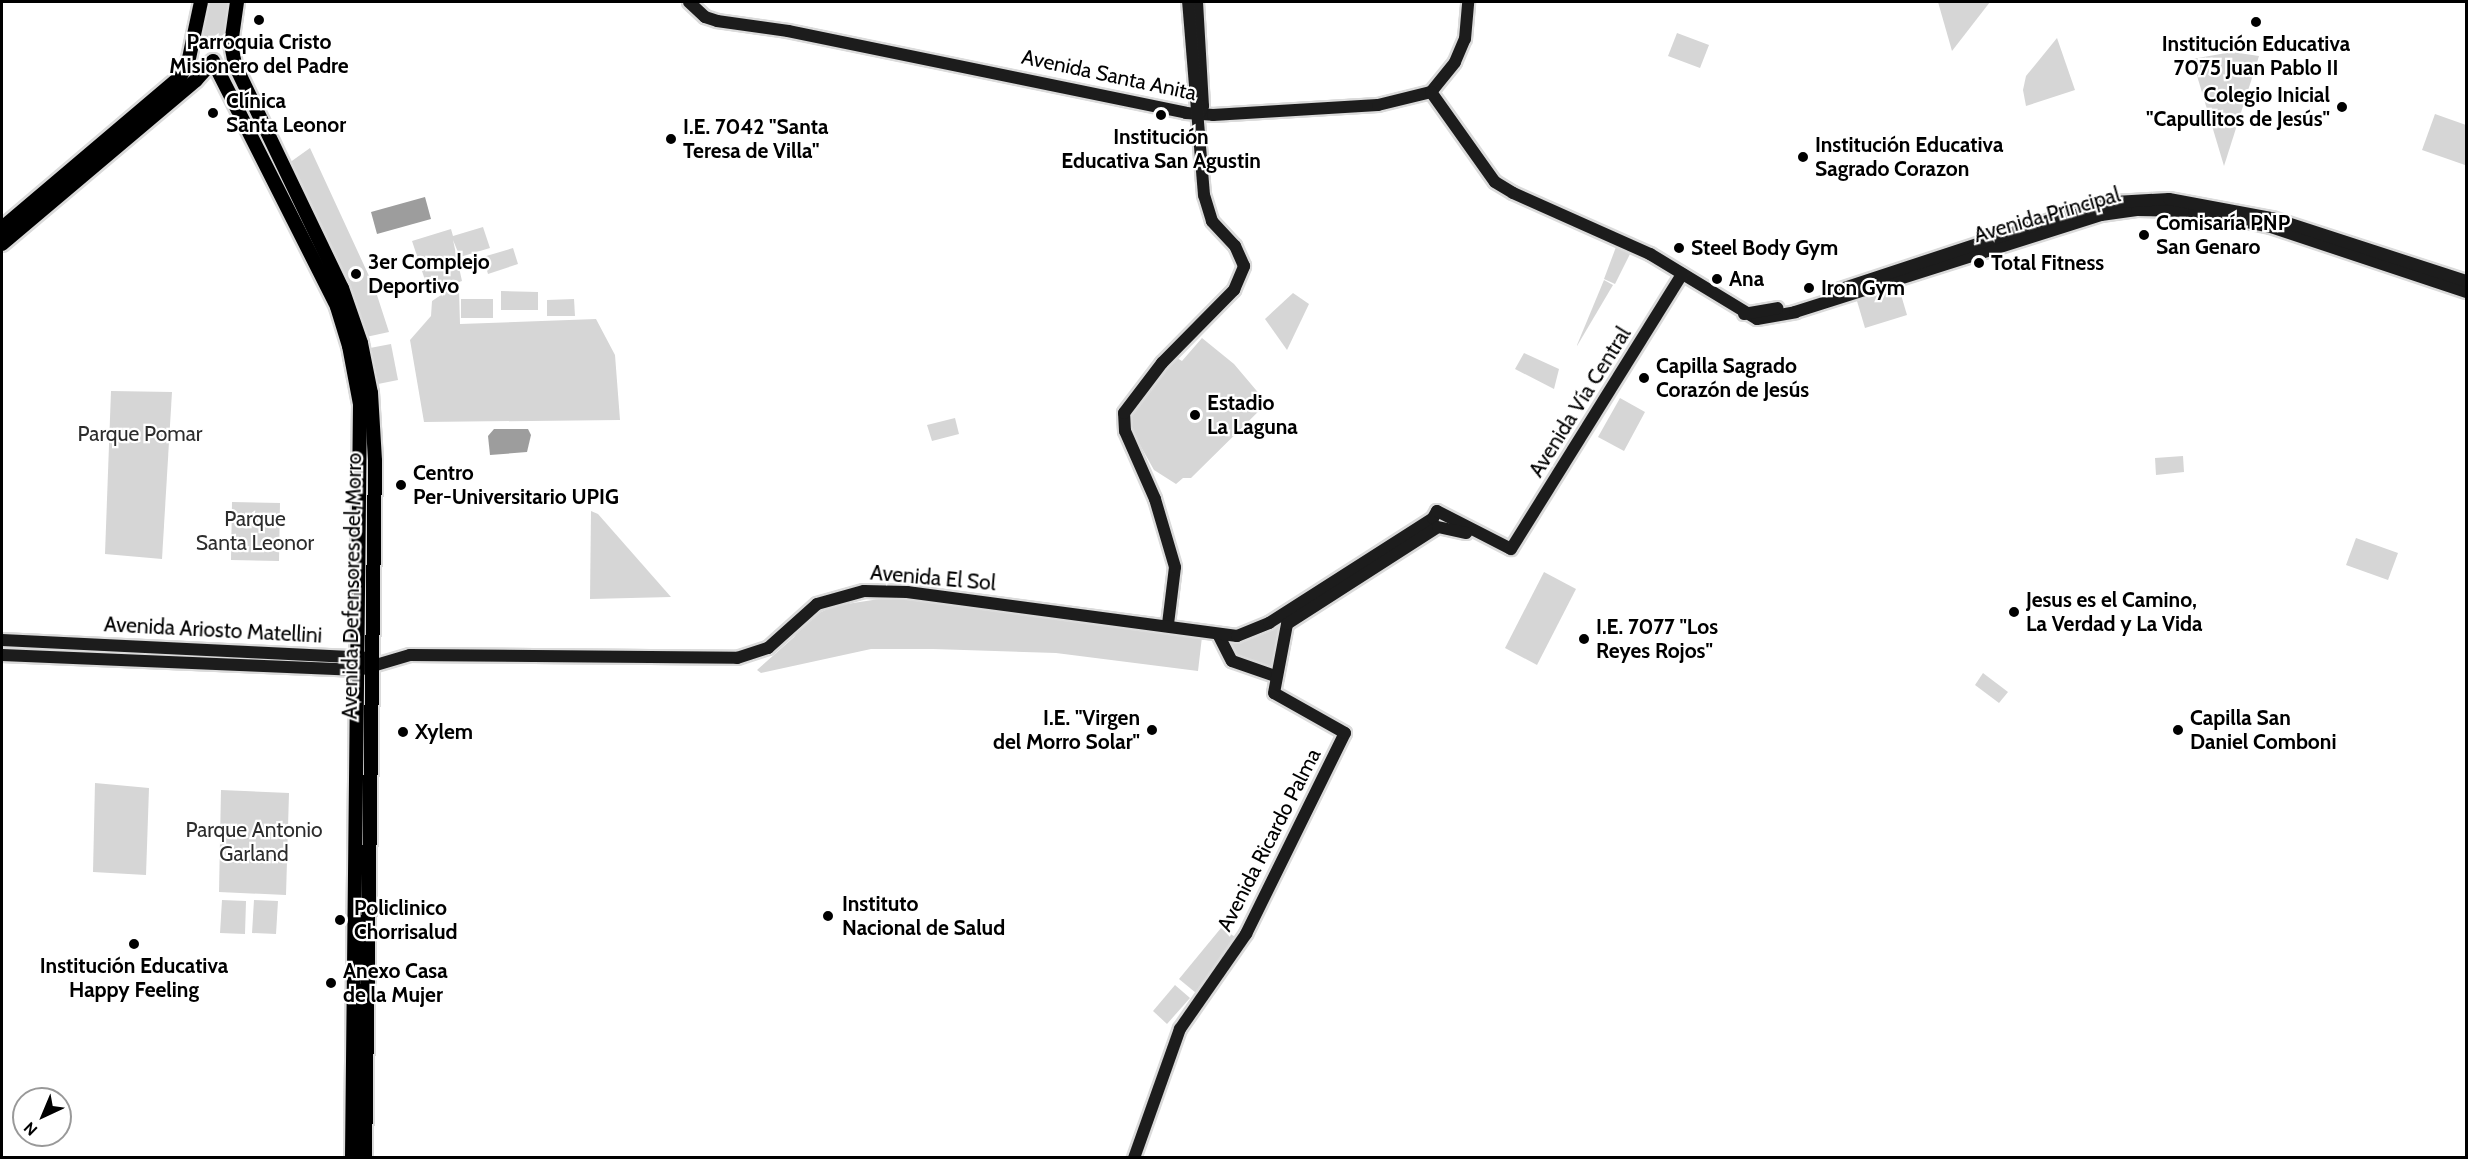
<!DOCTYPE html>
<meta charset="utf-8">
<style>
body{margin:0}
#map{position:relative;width:2468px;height:1159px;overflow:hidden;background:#fff;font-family:Cabin,sans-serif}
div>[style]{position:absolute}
.green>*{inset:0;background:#d6d6d6}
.water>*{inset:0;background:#9d9d9d}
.roads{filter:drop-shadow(2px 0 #dbdbdb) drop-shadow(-2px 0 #dbdbdb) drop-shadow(0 2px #dbdbdb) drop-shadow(0 -2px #dbdbdb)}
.secondary>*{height:12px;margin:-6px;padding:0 6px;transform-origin:6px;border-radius:6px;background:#1c1c1c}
.primary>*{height:14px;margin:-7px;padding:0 7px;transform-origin:7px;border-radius:7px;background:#000}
.dots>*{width:16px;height:16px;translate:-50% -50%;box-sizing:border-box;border:3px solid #fff;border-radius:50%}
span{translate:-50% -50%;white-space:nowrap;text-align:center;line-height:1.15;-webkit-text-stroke:4.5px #fff;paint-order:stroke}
.poi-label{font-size:21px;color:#000;font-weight:700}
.right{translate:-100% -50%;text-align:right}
.left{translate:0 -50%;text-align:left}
.street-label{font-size:21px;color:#000}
.park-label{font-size:21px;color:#2d2d2d}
.frame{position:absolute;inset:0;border:3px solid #000;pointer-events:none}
.north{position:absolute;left:12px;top:1087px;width:60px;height:60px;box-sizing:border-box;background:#fff;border:2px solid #999;border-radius:50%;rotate:224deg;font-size:16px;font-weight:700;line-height:24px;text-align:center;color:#000}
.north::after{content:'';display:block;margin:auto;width:21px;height:27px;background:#000;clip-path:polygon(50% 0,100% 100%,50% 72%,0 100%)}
</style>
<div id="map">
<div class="green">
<div style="clip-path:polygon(209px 2px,230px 2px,222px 44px,211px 51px,202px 42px)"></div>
<div style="clip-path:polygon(1938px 2px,1990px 2px,1952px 51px)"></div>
<div style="clip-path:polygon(1677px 33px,1709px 45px,1700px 68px,1668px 56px)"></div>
<div style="clip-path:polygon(2057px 38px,2075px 90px,2026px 106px,2023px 90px,2026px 76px)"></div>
<div style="clip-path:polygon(2232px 52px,2259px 56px,2224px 166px,2192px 59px)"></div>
<div style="clip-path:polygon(2435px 114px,2466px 125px,2465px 165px,2422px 150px)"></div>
<div style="clip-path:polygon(310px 148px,375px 289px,389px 332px,366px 337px,353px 295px,289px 163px)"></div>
<div style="clip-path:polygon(483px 227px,490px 248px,460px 257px,453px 240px,462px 281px,429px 292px,412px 241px,451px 229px,453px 236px)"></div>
<div style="clip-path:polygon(1616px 247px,1630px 254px,1615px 284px,1604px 279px)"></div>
<div style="clip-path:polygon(513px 248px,518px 264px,488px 274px,483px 257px)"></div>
<div style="clip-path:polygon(1604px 280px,1613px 285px,1577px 346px,1577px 345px)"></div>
<div style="clip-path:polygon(1899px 288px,1907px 315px,1865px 328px,1857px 301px)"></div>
<div style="clip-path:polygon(459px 290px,460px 324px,596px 319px,615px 355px,620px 420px,424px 422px,410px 340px,431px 316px,432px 301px,447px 291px)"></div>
<div style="clip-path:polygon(501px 291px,538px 292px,538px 310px,501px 310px)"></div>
<div style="clip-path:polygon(1293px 293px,1309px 304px,1287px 350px,1265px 319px)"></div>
<div style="clip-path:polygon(461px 299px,493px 299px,493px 318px,461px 318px)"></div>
<div style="clip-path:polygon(574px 299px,575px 316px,547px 316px,547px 300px)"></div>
<div style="clip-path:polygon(1202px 338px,1234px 364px,1267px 403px,1191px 478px,1183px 478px,1176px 484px,1154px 470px,1132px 431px,1131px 418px,1133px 411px,1177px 358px,1182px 361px)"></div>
<div style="clip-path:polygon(391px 344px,398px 380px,378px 384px,370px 348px)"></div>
<div style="clip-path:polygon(1524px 353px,1559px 369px,1554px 389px,1515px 369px)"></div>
<div style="clip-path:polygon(111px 391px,172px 392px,162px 559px,105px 554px)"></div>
<div style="clip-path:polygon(1620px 398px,1645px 412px,1624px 451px,1598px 437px)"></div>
<div style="clip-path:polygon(955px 418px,959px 434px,932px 441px,927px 425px)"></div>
<div style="clip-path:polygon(2183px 456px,2184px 472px,2156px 475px,2155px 458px)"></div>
<div style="clip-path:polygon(232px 502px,280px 503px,279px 561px,231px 560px)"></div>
<div style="clip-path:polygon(591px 511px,598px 514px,671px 597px,590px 599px)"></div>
<div style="clip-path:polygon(2356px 538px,2398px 553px,2388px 580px,2346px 565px)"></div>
<div style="clip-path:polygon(1544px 572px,1576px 589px,1537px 665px,1505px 648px)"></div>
<div style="clip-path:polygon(892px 597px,1202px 637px,1198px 671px,1056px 653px,933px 649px,871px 649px,761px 673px,757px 670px,794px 637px,808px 618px,834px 606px)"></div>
<div style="clip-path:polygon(1280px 624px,1271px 671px,1237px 659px,1224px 639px,1251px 636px)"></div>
<div style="clip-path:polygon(1983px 673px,2008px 692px,1999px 703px,1975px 685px)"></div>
<div style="clip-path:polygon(95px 783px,149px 788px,146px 875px,93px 872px)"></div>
<div style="clip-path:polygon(221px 790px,289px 793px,286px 895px,219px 892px)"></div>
<div style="clip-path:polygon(222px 900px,246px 901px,245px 934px,220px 933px)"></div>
<div style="clip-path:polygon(254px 900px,278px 901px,276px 934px,252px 933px)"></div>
<div style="clip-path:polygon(1221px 928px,1240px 940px,1196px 993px,1179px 979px)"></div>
<div style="clip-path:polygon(1175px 985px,1190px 998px,1167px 1024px,1153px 1011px)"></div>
</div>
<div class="water">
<div style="clip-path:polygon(425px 197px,431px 219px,377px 234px,371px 212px)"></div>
<div style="clip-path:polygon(494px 429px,528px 429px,531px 435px,527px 452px,490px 455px,488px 436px)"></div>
</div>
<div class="roads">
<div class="secondary">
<div style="left:689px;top:2px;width:22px;rotate:43deg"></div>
<div style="left:705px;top:17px;width:13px;rotate:18deg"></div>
<div style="left:717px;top:21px;width:72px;rotate:8deg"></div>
<div style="left:788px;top:31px;width:406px;rotate:11.6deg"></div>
<div style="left:1186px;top:113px;width:27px;rotate:4deg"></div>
<div style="left:1213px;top:115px;width:165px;rotate:-3.5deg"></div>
<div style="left:1378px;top:105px;width:55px;rotate:-13.8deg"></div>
<div style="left:1431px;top:92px;width:38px;rotate:-51deg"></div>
<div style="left:1455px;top:62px;width:25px;rotate:-67deg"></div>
<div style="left:1465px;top:39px;width:37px;rotate:-85deg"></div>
<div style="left:1197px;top:2px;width:104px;rotate:86.7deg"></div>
<div style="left:1203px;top:106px;width:9px;rotate:117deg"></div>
<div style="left:1431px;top:92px;width:110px;rotate:54.6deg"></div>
<div style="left:1495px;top:182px;width:21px;rotate:31deg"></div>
<div style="left:1513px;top:193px;width:150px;rotate:24deg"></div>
<div style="left:1650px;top:254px;width:125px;rotate:31.3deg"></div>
<div style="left:1757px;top:319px;width:39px;rotate:-10deg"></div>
<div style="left:1795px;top:312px;width:321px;rotate:-17.6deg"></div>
<div style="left:2101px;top:215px;width:36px;rotate:-8deg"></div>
<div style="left:2137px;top:210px;width:57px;rotate:1deg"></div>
<div style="left:2194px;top:211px;width:79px;rotate:11.7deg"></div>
<div style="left:2271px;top:227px;width:206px;rotate:18.4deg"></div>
<div style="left:1829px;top:293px;width:245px;rotate:-18.3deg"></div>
<div style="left:2062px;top:216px;width:55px;rotate:-14.8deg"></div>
<div style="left:2115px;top:202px;width:54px;rotate:-3.2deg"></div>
<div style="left:2169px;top:199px;width:105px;rotate:10.5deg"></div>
<div style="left:2272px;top:218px;width:204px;rotate:18deg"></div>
<div style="left:1744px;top:314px;width:34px;rotate:-10deg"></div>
<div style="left:1168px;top:624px;width:57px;rotate:-83deg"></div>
<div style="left:1175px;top:567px;width:71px;rotate:-106.4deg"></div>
<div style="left:1155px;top:499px;width:74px;rotate:-113.8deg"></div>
<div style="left:1125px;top:431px;width:18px;rotate:-93deg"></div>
<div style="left:1124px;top:413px;width:63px;rotate:-52.8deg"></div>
<div style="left:1162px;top:363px;width:103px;rotate:-45.4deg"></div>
<div style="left:1234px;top:290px;width:26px;rotate:-67deg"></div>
<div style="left:1244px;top:266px;width:22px;rotate:-114deg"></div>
<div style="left:1235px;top:246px;width:34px;rotate:-133deg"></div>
<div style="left:1212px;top:221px;width:27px;rotate:-107deg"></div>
<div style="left:1204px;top:195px;width:194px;rotate:-94.7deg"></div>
<div style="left:1218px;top:634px;width:30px;rotate:63deg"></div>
<div style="left:1232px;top:661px;width:46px;rotate:19.2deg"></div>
<div style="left:2px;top:640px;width:364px;rotate:2.8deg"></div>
<div style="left:2px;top:655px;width:357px;rotate:2.4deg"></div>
<div style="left:359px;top:670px;width:53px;rotate:-16.4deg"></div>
<div style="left:410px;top:655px;width:327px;rotate:0.5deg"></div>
<div style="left:737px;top:658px;width:33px;rotate:-18deg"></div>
<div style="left:768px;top:648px;width:66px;rotate:-41.9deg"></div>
<div style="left:817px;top:604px;width:49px;rotate:-15.5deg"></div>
<div style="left:864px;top:591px;width:43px;rotate:1.3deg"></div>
<div style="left:907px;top:592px;width:333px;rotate:7.6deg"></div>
<div style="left:1237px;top:636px;width:35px;rotate:-22deg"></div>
<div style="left:1269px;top:623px;width:195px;rotate:-32.6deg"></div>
<div style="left:1433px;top:518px;width:8px;rotate:-60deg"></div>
<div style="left:1437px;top:511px;width:83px;rotate:27.2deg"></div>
<div style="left:1511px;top:549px;width:324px;rotate:-58.1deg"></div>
<div style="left:1134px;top:1158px;width:137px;rotate:-70.4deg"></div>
<div style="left:1180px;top:1029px;width:116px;rotate:-55.2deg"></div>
<div style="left:1246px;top:934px;width:224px;rotate:-63.8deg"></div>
<div style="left:1345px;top:733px;width:81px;rotate:-150.6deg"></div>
<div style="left:1274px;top:693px;width:70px;rotate:-79.3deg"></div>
<div style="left:1287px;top:624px;width:179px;rotate:-32.7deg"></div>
<div style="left:1438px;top:527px;width:29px;rotate:12deg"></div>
</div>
<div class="primary">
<div style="left:237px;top:2px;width:42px;rotate:98.1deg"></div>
<div style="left:231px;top:44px;width:21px;rotate:79deg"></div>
<div style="left:235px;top:65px;width:247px;rotate:64.4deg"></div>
<div style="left:342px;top:288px;width:58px;rotate:70.9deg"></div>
<div style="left:361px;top:343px;width:51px;rotate:78.7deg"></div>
<div style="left:371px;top:393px;width:68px;rotate:86.6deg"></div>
<div style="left:375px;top:461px;width:697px;rotate:90.82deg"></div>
<div style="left:213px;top:61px;width:275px;rotate:63.2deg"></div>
<div style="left:337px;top:307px;width:41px;rotate:72.9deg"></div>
<div style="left:349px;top:346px;width:59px;rotate:79.3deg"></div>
<div style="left:360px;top:404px;width:754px;rotate:90.61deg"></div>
<div style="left:2px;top:228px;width:233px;rotate:-40.3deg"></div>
<div style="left:180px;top:77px;width:16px;rotate:-60deg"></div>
<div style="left:188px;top:63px;width:62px;rotate:-78deg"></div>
<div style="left:2px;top:244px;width:254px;rotate:-40.2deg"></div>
<div style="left:196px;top:80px;width:25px;rotate:-48deg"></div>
</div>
</div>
<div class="dots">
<div style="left:259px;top:20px;background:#000"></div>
<div style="left:2256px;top:22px;background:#000"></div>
<div style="left:2342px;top:107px;background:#000"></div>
<div style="left:213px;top:113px;background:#000"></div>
<div style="left:1161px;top:115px;background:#000"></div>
<div style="left:671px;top:139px;background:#000"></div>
<div style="left:1803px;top:157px;background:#000"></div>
<div style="left:2144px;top:235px;background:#000"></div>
<div style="left:1679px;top:248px;background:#000"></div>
<div style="left:1979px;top:263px;background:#000"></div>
<div style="left:356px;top:274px;background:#000"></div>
<div style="left:1717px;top:279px;background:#000"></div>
<div style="left:1809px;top:288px;background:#000"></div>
<div style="left:1644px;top:378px;background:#000"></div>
<div style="left:1195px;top:415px;background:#000"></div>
<div style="left:401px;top:485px;background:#000"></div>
<div style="left:2014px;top:612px;background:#000"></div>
<div style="left:1584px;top:639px;background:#000"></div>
<div style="left:1152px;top:730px;background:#000"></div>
<div style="left:2178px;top:730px;background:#000"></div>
<div style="left:403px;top:732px;background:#000"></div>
<div style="left:828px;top:916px;background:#000"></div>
<div style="left:340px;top:920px;background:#000"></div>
<div style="left:134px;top:944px;background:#000"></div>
<div style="left:331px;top:983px;background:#000"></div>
</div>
<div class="poi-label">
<span style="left:259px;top:54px">Parroquia Cristo<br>Misionero del Padre</span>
<span style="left:2256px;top:56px">Institución Educativa<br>7075 Juan Pablo II</span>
<span class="right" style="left:2330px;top:107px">Colegio Inicial<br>"Capullitos de Jesús"</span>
<span class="left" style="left:226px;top:113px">Clínica<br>Santa Leonor</span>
<span class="left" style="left:683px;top:139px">I.E. 7042 "Santa<br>Teresa de Villa"</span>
<span style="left:1161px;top:149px">Institución<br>Educativa San Agustin</span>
<span class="left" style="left:1815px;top:157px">Institución Educativa<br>Sagrado Corazon</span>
<span class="left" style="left:2156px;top:235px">Comisaría PNP<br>San Genaro</span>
<span class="left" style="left:1691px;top:248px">Steel Body Gym</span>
<span class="left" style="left:368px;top:274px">3er Complejo<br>Deportivo</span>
<span class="left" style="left:1991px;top:263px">Total Fitness</span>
<span class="left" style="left:1729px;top:279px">Ana</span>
<span class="left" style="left:1821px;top:288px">Iron Gym</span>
<span class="left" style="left:1656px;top:378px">Capilla Sagrado<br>Corazón de Jesús</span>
<span class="left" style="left:1207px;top:415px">Estadio<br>La Laguna</span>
<span class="left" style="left:413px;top:485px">Centro<br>Per-Universitario UPIG</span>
<span class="left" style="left:2026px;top:612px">Jesus es el Camino,<br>La Verdad y La Vida</span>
<span class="left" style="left:1596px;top:639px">I.E. 7077 "Los<br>Reyes Rojos"</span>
<span class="right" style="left:1140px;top:730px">I.E. "Virgen<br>del Morro Solar"</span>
<span class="left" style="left:2190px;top:730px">Capilla San<br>Daniel Comboni</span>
<span class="left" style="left:415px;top:732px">Xylem</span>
<span class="left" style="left:842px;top:916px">Instituto<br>Nacional de Salud</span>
<span class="left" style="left:354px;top:920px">Policlinico<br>Chorrisalud</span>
<span style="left:134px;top:978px">Institución Educativa<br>Happy Feeling</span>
<span class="left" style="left:343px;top:983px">Anexo Casa<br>de la Mujer</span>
</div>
<div class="street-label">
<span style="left:1109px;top:75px;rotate:12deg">Avenida Santa Anita</span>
<span style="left:2047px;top:215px;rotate:-16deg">Avenida Principal</span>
<span style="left:1580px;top:402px;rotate:-58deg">Avenida Vía Central</span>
<span style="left:933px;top:578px;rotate:5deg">Avenida El Sol</span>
<span style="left:352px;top:586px;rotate:-89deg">Avenida Defensores del Morro</span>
<span style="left:213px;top:630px;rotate:3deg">Avenida Ariosto Matellini</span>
<span style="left:1269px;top:840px;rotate:-63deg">Avenida Ricardo Palma</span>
</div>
<div class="park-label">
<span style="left:140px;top:434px">Parque Pomar</span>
<span style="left:255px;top:531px">Parque<br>Santa Leonor</span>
<span style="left:254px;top:842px">Parque Antonio<br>Garland</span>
</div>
<div class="frame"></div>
<div class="north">N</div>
</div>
